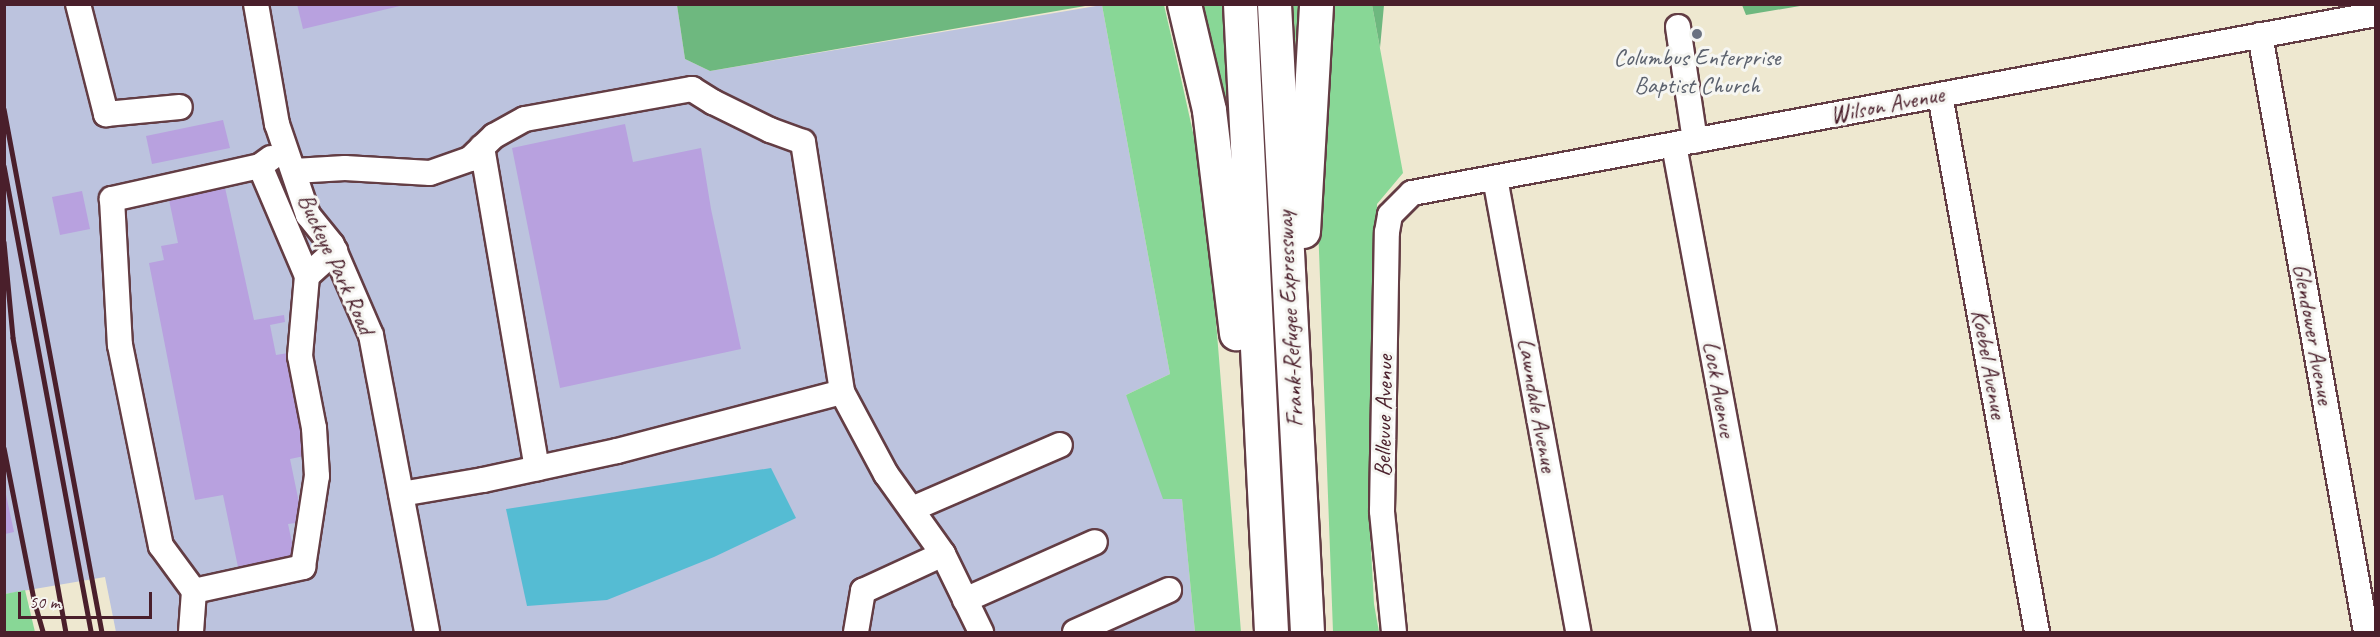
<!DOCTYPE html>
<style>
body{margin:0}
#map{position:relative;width:2380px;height:637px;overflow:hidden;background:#eee8d0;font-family:Caveat,sans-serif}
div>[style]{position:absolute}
.industrial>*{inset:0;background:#bcc3de}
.green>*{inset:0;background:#88d796}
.forest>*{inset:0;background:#6eb87f}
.water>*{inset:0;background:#55bcd3}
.building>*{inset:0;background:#b8a1df}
.roads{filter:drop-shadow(2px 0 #633d44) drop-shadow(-2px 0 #633d44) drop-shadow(0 2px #633d44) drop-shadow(0 -2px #633d44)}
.minor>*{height:24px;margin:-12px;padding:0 12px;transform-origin:12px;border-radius:12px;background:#fff}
.highway>*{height:33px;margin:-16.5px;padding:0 16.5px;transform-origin:16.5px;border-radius:16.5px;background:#fff}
.rail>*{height:4.5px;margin:-2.25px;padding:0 2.25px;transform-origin:2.25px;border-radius:2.25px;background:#4a1f2b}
.dots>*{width:16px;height:16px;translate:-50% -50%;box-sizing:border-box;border:3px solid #f6f6f2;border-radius:50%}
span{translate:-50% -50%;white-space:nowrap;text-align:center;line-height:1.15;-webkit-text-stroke:6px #f6f6f2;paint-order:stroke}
.worship-label{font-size:24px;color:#5b616d}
.street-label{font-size:24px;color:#4a1f2b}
.frame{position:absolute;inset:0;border:6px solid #4a1f2b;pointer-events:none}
.scale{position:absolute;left:18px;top:592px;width:134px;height:27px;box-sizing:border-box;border:3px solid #4a1f2b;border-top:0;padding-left:8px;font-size:18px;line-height:21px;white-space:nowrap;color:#4a1f2b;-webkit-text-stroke:4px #f6f6f2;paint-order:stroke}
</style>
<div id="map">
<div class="industrial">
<div style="clip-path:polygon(5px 5px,677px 5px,685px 59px,710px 71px,1102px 5px,1170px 374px,1126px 395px,1182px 498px,1195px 632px,116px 632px,105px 577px,5px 594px)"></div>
</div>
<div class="green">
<div style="clip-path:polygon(1102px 5px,1164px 5px,1182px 83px,1198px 155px,1211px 259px,1241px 632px,1195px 632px,1182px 499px,1163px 499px,1126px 395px,1170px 374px)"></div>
<div style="clip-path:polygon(1194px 5px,1223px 5px,1230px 177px)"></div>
<div style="clip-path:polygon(1293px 5px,1305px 5px,1302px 53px,1296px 52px)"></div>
<div style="clip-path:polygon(1329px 5px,1372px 5px,1403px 173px,1377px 204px,1370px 531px,1374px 604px,1379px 632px,1333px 632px,1317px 197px)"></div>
<div style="clip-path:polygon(25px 590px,35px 632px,5px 632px,5px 594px)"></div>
</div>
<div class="forest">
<div style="clip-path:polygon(677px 5px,678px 4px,1091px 5px,710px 71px,685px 59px)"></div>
<div style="clip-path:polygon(1372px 5px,1384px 5px,1380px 48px)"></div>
<div style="clip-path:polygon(1742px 5px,1742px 4px,1806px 5px,1746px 15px)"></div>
</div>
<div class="water">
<div style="clip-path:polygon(771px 468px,796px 518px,714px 557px,607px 600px,527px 606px,506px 509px)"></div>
</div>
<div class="building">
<div style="clip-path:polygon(297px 4px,404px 4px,404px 5px,303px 29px)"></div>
<div style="clip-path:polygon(223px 120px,230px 148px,152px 164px,146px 136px)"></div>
<div style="clip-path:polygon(625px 124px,633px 162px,701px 148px,711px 209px,741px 349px,560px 388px,512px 148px)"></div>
<div style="clip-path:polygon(224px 183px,254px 320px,284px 315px,285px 322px,270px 325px,276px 355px,288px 353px,309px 455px,290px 459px,303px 522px,288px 524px,295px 556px,238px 567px,223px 495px,195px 500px,149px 263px,164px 260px,161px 246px,178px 243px,168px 195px)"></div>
<div style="clip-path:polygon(82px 191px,90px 229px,60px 235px,52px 197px)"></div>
<div style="clip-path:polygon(5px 490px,14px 532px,5px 534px)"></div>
</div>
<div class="roads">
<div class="minor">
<div style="left:78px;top:4px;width:114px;rotate:75.7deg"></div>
<div style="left:106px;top:114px;width:74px;rotate:-5.4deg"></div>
<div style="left:256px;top:4px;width:122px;rotate:80.1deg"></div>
<div style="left:277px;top:124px;width:96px;rotate:71.2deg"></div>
<div style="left:308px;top:215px;width:38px;rotate:51deg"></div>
<div style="left:332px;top:245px;width:98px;rotate:66.6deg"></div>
<div style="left:371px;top:335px;width:302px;rotate:79.3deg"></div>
<div style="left:1678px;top:27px;width:115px;rotate:81.5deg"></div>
<div style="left:2260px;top:35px;width:606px;rotate:79.93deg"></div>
<div style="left:1940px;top:95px;width:546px;rotate:79.76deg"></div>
<div style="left:1674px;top:145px;width:495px;rotate:79.5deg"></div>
<div style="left:482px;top:147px;width:326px;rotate:80.3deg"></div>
<div style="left:271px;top:158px;width:14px;rotate:144deg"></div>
<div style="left:260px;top:166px;width:120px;rotate:66.9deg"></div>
<div style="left:260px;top:166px;width:152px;rotate:167.4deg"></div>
<div style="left:112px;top:199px;width:146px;rotate:86.9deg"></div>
<div style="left:120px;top:345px;width:205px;rotate:78.5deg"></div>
<div style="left:161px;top:546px;width:56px;rotate:53.7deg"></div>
<div style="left:194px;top:591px;width:112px;rotate:-12.4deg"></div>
<div style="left:303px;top:567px;width:92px;rotate:-81.3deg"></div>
<div style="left:317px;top:476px;width:48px;rotate:-93.6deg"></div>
<div style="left:314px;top:428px;width:73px;rotate:-101deg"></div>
<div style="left:300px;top:356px;width:80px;rotate:-85deg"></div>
<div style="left:307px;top:276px;width:38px;rotate:-42deg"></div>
<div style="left:294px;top:171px;width:51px;rotate:-3.4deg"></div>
<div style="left:345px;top:168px;width:85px;rotate:3.4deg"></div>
<div style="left:430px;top:173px;width:42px;rotate:-19.3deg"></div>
<div style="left:470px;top:159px;width:33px;rotate:-44deg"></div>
<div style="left:494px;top:136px;width:35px;rotate:-29deg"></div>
<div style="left:525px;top:119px;width:170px;rotate:-10.2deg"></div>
<div style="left:692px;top:89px;width:25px;rotate:32deg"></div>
<div style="left:713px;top:102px;width:64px;rotate:26.2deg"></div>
<div style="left:770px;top:130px;width:35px;rotate:20deg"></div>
<div style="left:803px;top:142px;width:253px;rotate:81.1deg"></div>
<div style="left:842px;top:392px;width:233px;rotate:165.3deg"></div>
<div style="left:617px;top:451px;width:137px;rotate:167.8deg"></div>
<div style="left:483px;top:480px;width:83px;rotate:170.3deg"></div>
<div style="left:1495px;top:178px;width:462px;rotate:79.6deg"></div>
<div style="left:842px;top:392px;width:93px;rotate:61.8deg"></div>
<div style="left:886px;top:474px;width:98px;rotate:54.5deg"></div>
<div style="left:943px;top:554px;width:87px;rotate:64deg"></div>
<div style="left:912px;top:509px;width:161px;rotate:-23.4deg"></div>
<div style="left:965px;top:600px;width:142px;rotate:-24deg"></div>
<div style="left:191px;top:632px;width:41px;rotate:-85.8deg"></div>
<div style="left:856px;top:632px;width:42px;rotate:-80.3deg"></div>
<div style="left:863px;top:591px;width:88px;rotate:-24.8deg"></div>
<div style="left:1075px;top:632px;width:103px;rotate:-24.1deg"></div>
<div style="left:1394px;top:632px;width:122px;rotate:-95.7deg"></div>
<div style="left:1382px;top:511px;width:279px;rotate:-89deg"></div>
<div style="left:1387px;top:232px;width:17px;rotate:-80deg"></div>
<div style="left:1390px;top:215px;width:31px;rotate:-45deg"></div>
<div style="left:1412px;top:193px;width:980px;rotate:-10.52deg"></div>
</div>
<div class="highway">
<div style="left:1184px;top:4px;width:109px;rotate:76.7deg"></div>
<div style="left:1209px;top:110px;width:225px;rotate:83.1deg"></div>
<div style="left:1240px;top:4px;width:629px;rotate:87.17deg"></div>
<div style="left:1274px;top:4px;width:629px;rotate:86.99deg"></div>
<div style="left:1303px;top:231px;width:227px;rotate:-86.7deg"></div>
</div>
</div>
<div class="rail">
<div style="left:4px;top:109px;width:532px;rotate:79.39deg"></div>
<div style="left:4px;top:166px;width:474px;rotate:79.4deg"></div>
<div style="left:4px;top:242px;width:96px;rotate:84.6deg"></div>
<div style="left:13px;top:338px;width:299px;rotate:79.8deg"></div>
<div style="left:4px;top:448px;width:155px;rotate:78.8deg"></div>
<div style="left:34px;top:600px;width:33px;rotate:74deg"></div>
</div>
<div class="dots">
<div style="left:1697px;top:34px;background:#6b7280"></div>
</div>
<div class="worship-label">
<span style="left:1697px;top:72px">Columbus Enterprise<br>Baptist Church</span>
</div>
<div class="street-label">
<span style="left:1887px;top:105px;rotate:-11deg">Wilson Avenue</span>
<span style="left:336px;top:264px;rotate:65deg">Buckeye Park Road</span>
<span style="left:1290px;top:319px;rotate:-93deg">Frank-Refugee Expressway</span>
<span style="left:2313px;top:334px;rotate:80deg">Glendower Avenue</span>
<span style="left:1989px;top:364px;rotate:80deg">Koebel Avenue</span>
<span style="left:1719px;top:389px;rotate:80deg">Lock Avenue</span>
<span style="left:1537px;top:405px;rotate:80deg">Lawndale Avenue</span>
<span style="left:1384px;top:416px;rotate:-89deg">Bellevue Avenue</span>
</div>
<div class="frame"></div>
<div class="scale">50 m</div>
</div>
